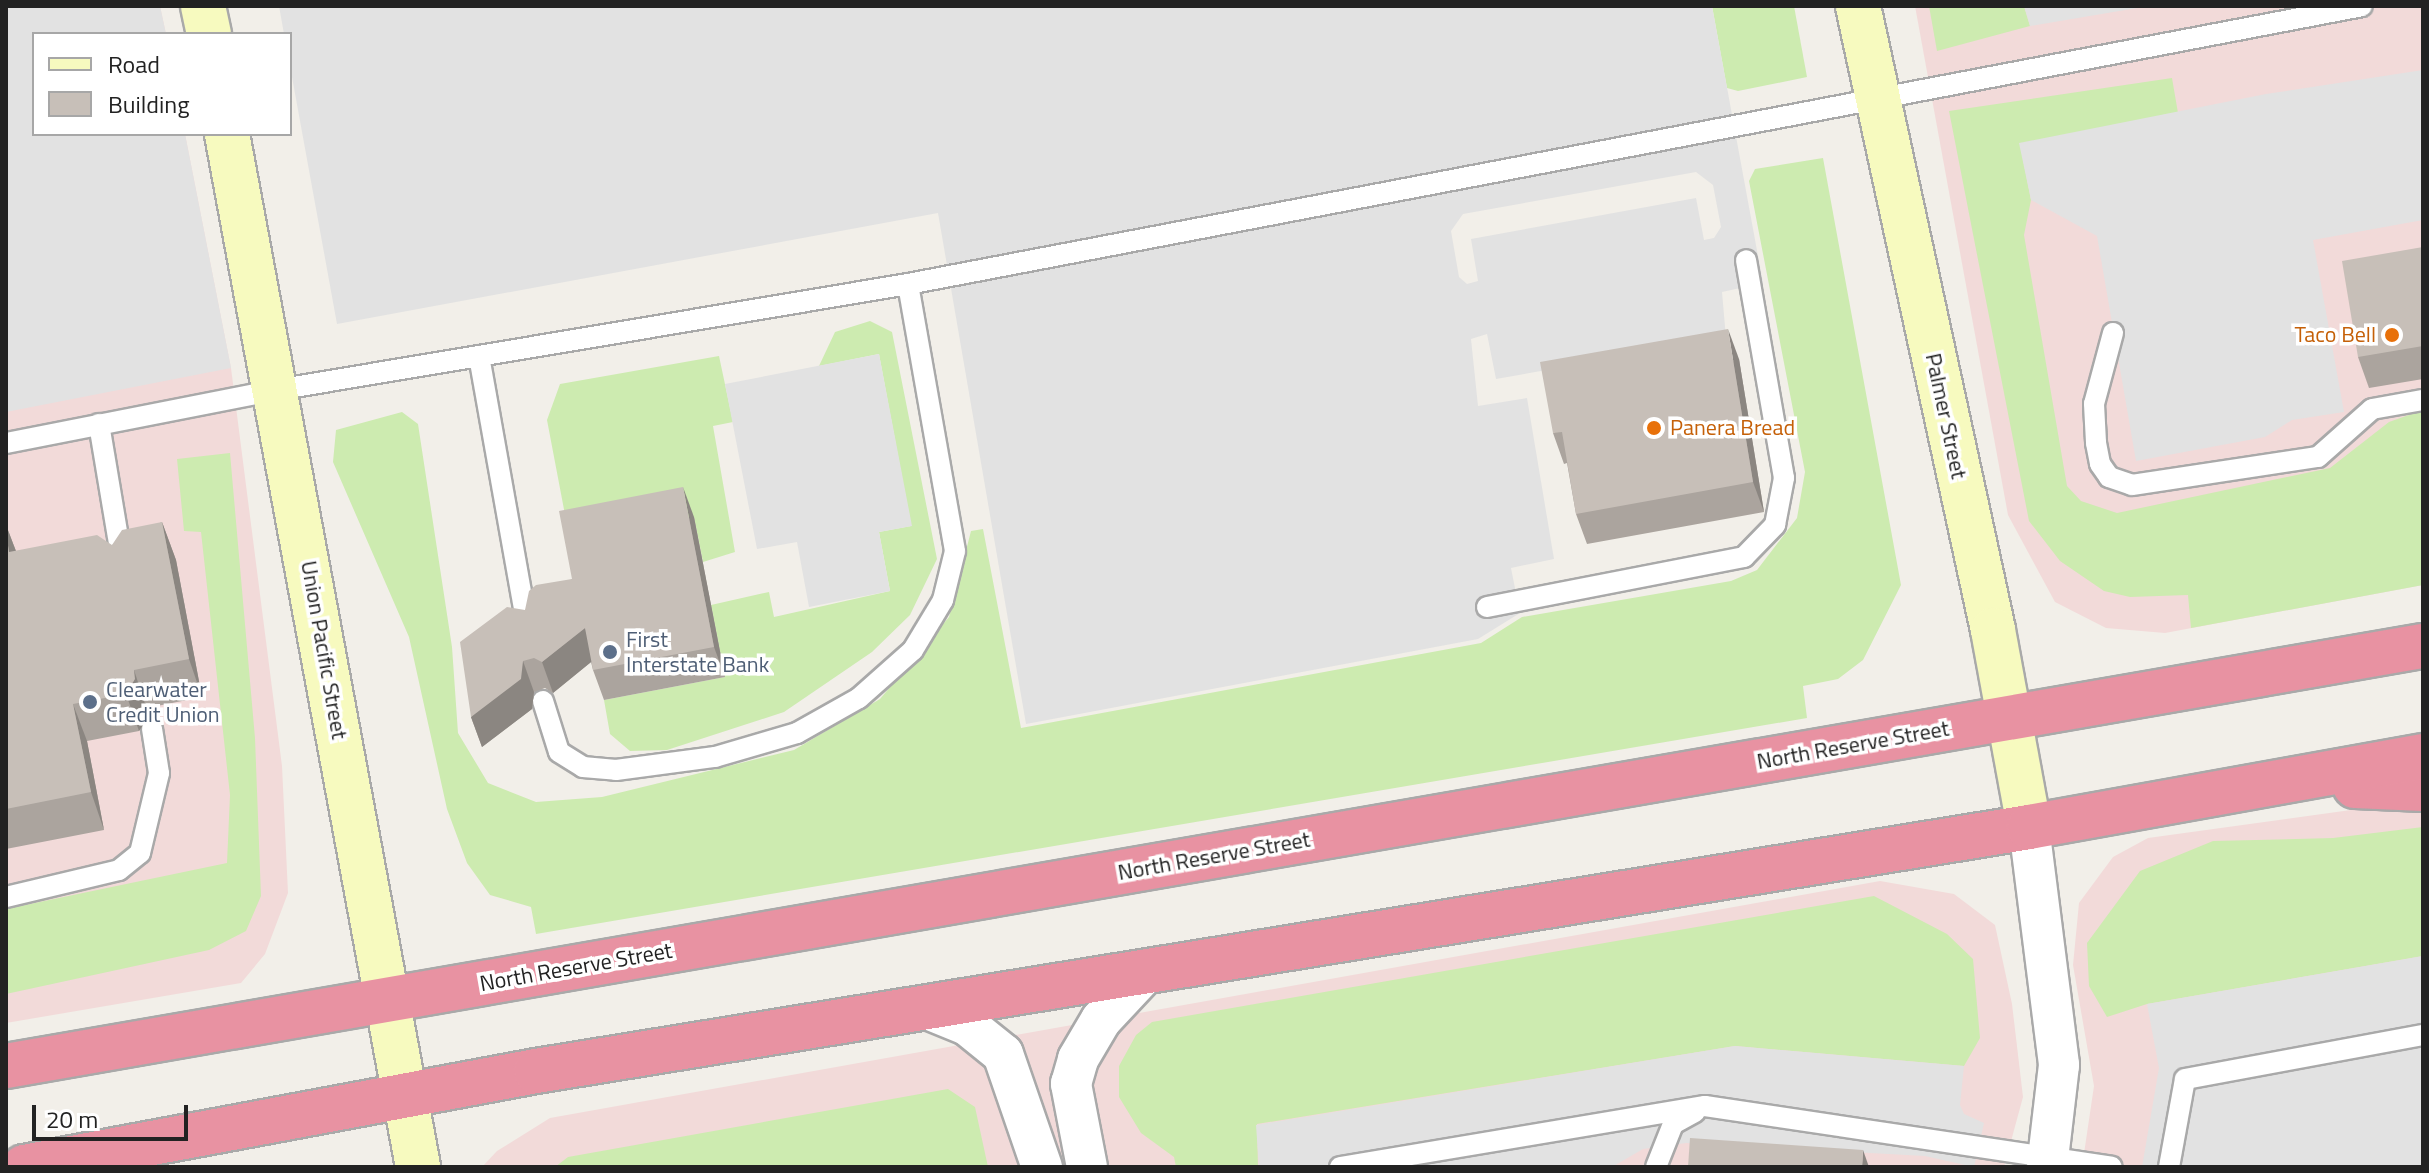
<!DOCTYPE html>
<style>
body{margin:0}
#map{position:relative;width:2429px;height:1173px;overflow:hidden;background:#f2efe9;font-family:"Titillium Web",sans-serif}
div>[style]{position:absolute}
.commercial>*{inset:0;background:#f2dad9}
.grass>*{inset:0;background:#cdebb0}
.parking>*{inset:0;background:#e2e2e2}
.roads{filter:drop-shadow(2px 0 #a9a9a9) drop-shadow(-2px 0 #a9a9a9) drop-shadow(0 2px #a9a9a9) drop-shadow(0 -2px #a9a9a9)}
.lane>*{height:20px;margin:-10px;padding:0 10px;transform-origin:10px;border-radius:10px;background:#fff}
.street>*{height:40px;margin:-20px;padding:0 20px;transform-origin:20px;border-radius:20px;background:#fff}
.secondary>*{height:44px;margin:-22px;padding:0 22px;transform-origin:22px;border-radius:22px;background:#f7fabf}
.highway>*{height:44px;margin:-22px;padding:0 22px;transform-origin:22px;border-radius:22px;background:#e892a2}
.wall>*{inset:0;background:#aba49e}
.shaded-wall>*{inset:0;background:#8b8681}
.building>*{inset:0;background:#c7bfb8}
.dots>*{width:22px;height:22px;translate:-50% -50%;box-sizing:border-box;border:4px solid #fff;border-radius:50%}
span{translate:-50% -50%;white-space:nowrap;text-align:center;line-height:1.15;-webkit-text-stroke:7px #fff;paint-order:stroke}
.food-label{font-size:22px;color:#c56008}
.right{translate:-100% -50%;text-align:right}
.left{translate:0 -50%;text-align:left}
.street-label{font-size:22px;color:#222}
.service-label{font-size:22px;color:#4e5e75}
.frame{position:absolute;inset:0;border:8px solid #222;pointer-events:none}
.legend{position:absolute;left:32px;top:32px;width:260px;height:104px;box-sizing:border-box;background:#fff;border:2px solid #a7a7a7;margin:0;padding:10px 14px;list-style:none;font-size:24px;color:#222}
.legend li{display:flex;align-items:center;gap:16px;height:40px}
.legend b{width:40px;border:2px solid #a7a7a7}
.scale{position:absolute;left:32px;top:1105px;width:156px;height:36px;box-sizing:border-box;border:4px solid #222;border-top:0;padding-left:10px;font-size:24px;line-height:28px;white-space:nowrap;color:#222;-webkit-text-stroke:6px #fff;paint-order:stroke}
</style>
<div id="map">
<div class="commercial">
<div style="clip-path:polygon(6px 6px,160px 6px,166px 34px,34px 34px,34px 134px,185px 134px,231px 368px,282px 766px,288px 893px,265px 954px,241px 983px,6px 1023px)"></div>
<div style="clip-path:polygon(1915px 6px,2423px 6px,2423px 585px,2165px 633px,2106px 628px,2055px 602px,2008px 515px)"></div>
<div style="clip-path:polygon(2423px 800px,2423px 1167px,2082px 1167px,2094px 1086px,2073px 965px,2079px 903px,2113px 857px,2148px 838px)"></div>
<div style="clip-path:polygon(1880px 881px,1954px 894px,1995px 925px,2012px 1004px,2023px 1097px,2004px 1167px,482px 1167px,497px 1151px,550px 1118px)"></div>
</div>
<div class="grass">
<div style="clip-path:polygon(1712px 6px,1794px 6px,1807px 77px,1738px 91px,1727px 88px)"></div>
<div style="clip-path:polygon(1929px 6px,2024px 6px,2030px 26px,1937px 51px)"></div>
<div style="clip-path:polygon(2172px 78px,2178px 113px,2020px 144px,2031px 200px,2024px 235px,2067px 486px,2081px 501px,2117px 513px,2330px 468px,2389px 422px,2423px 410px,2423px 585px,2191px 628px,2188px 595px,2130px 597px,2104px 591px,2060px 561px,2029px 521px,1949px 111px)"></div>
<div style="clip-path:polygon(1823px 158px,1901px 585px,1863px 660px,1838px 679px,1803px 686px,1807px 718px,536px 934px,531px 907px,490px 895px,467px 863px,447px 809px,409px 637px,333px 462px,336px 430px,402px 412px,418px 424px,452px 647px,458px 733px,488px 783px,536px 802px,602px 797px,794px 750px,880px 699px,949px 617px,971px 531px,983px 529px,1021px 728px,1481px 643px,1522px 617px,1731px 581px,1757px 570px,1797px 518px,1805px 472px,1749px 181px,1755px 169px)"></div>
<div style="clip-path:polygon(870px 321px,892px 332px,937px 559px,910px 615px,872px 652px,784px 712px,667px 750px,630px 751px,610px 734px,604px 700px,725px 677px,711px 605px,769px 592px,774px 617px,890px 591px,879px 532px,911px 526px,879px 354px,819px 366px,835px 332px)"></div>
<div style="clip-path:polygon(719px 356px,733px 422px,713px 426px,735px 552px,703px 562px,694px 517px,570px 541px,547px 420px,560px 384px)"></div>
<div style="clip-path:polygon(230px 453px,255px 738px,261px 896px,246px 931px,209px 950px,6px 994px,6px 909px,227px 863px,230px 795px,201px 532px,184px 531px,177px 459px)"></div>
<div style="clip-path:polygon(2423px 827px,2423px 956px,2147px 1004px,2107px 1017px,2089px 986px,2087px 943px,2140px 871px,2213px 841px,2333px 838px)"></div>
<div style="clip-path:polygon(1874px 896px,1947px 934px,1973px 959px,1980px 1038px,1964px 1066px,1735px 1046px,1257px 1124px,1258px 1167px,1176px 1167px,1174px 1157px,1141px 1133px,1119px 1097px,1119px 1066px,1136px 1035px,1152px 1022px)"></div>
<div style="clip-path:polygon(948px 1089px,975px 1107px,988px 1167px,555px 1167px,568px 1157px)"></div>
</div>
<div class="parking">
<div style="clip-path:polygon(6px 6px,160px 6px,166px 34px,34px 34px,34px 134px,185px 134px,231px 368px,6px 412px)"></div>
<div style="clip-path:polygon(evenodd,279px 6px,1712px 6px,1763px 283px,1722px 292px,1726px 338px,1496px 379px,1487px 334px,1471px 339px,1478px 406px,1527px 398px,1554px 559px,1511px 568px,1520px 613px,1478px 639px,1026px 724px,938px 213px,337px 324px,290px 66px,290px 34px,284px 34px,279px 6px,1696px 172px,1713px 185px,1721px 227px,1714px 238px,1704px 240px,1696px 198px,1471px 239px,1478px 281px,1467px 284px,1459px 277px,1451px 231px,1463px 214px,1696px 172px)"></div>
<div style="clip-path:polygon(2024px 6px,2149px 6px,2030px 26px)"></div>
<div style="clip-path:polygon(2423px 70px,2423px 220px,2313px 240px,2344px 412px,2292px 420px,2265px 437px,2136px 461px,2097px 236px,2031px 200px,2019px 143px,2266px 94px)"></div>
<div style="clip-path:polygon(879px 354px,912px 526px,879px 532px,890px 591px,809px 607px,797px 542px,757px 549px,725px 384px)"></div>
<div style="clip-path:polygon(2423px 956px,2423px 1167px,2142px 1167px,2159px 1068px,2147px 1004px)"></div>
<div style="clip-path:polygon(1735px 1046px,1964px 1066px,1960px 1105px,1964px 1114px,1984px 1123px,1974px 1167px,1925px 1156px,1686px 1143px,1643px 1149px,1612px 1167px,1259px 1167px,1256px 1125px)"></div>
</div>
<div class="roads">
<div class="lane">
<div style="left:2113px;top:333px;width:73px;rotate:105deg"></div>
<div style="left:2094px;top:404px;width:39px;rotate:87deg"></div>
<div style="left:2096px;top:443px;width:21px;rotate:79deg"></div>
<div style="left:2100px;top:464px;width:16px;rotate:55deg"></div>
<div style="left:2109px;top:477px;width:24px;rotate:19deg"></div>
<div style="left:2132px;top:485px;width:188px;rotate:-8.6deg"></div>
<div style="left:2318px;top:457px;width:72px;rotate:-41.6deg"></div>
<div style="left:2372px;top:409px;width:52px;rotate:-10deg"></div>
<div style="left:479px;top:356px;width:278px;rotate:79.9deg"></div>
<div style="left:99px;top:424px;width:140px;rotate:80.5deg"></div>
<div style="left:6px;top:443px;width:275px;rotate:-11.1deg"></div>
<div style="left:276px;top:390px;width:641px;rotate:-9.52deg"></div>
<div style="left:908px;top:284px;width:1480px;rotate:-10.82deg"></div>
<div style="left:1487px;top:607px;width:262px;rotate:-11deg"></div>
<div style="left:1744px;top:557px;width:45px;rotate:-45.9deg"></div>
<div style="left:1775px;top:525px;width:48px;rotate:-79.2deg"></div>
<div style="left:1784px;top:478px;width:221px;rotate:-99.9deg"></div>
<div style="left:543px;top:701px;width:53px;rotate:72.6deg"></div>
<div style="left:559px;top:752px;width:28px;rotate:32deg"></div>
<div style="left:583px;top:767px;width:33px;rotate:5deg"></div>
<div style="left:616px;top:770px;width:100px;rotate:-7.5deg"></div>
<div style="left:715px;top:757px;width:85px;rotate:-16.3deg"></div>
<div style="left:797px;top:733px;width:71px;rotate:-29.4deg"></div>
<div style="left:859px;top:698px;width:72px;rotate:-41.6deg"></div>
<div style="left:913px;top:650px;width:58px;rotate:-59deg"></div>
<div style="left:943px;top:600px;width:50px;rotate:-76.2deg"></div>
<div style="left:955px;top:551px;width:271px;rotate:-100deg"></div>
<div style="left:6px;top:897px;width:116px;rotate:-13.4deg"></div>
<div style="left:119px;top:870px;width:27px;rotate:-39deg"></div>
<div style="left:140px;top:853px;width:82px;rotate:-76.6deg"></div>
<div style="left:159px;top:773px;width:45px;rotate:-99deg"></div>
<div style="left:1340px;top:1167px;width:370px;rotate:-9.5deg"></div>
<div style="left:1705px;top:1106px;width:411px;rotate:8.5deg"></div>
<div style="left:1656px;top:1167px;width:46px;rotate:-68.4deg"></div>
<div style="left:1673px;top:1124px;width:25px;rotate:-29deg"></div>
<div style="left:2169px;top:1167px;width:89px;rotate:-79.7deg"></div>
<div style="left:2185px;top:1079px;width:242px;rotate:-10.5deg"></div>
</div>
<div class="street">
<div style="left:2029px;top:827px;width:240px;rotate:82.8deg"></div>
<div style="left:2059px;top:1065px;width:103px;rotate:96.7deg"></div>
<div style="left:925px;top:1008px;width:45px;rotate:22deg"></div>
<div style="left:967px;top:1025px;width:46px;rotate:38.9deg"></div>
<div style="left:1003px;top:1054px;width:120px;rotate:71deg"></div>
<div style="left:1087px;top:1167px;width:85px;rotate:-100.9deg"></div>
<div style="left:1071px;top:1084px;width:26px;rotate:-74deg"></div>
<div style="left:1078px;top:1059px;width:45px;rotate:-59.5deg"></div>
<div style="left:1101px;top:1020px;width:64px;rotate:-46.9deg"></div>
</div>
<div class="secondary">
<div style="left:203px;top:6px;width:29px;rotate:78deg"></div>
<div style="left:1858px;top:6px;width:638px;rotate:77.79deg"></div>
<div style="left:1993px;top:630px;width:200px;rotate:79.6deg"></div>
<div style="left:227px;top:134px;width:1051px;rotate:79.52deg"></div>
</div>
<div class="highway">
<div style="left:2355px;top:786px;width:68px;rotate:2.5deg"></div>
<div style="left:6px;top:1066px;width:2453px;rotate:-9.86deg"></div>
<div style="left:24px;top:1167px;width:521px;rotate:-10.62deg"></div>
<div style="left:536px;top:1071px;width:1513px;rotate:-9.28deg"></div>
<div style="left:2029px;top:827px;width:400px;rotate:-10.2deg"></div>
</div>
</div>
<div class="wall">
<div style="clip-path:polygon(2423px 247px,2423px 379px,2369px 388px,2358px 357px)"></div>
<div style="clip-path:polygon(1739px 359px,1764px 512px,1587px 544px,1576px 514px,1567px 463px,1564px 464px,1553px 433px)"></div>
<div style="clip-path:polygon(694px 517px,725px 677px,604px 700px,593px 670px,591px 662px,553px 693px,545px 688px,534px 692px,532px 709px,482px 747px,471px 717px,525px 610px,572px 579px)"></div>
<div style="clip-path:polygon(162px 522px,176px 560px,202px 697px,147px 708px,149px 716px,139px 731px,87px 741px,104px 830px,6px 849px,6px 525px,16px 551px,112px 545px)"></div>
</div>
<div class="shaded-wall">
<div style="clip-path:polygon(1728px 329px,1739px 359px,1764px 512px,1753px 482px)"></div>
<div style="clip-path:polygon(683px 487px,694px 517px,725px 677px,714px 647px)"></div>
<div style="clip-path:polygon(162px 522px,176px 560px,202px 697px,189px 659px)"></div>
<div style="clip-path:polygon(6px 525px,17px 554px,9px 552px,6px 533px)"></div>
<div style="clip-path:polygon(585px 628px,596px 658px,553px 693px,542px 662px)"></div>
<div style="clip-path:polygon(523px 661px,534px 692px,532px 709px,482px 747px,471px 717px)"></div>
<div style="clip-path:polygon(134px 670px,149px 716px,139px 731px,126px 694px)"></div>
<div style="clip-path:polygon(73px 704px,87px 741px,104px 830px,91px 792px)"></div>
<div style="clip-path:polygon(1863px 1150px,1869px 1167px,1862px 1167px)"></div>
</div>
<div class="building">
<div style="clip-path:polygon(2423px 247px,2423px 346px,2358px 357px,2342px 261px)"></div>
<div style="clip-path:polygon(1728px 329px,1753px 482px,1576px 514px,1562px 432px,1553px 433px,1540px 362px)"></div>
<div style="clip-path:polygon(683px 487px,714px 647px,593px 670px,585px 628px,542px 662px,534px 658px,523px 661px,521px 679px,471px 717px,460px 642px,507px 607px,525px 610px,529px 591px,536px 585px,572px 579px,559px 511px)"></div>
<div style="clip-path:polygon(162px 522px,189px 659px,134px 670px,135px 679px,126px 694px,73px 704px,91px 792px,6px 809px,6px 533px,9px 552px,97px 535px,112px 545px,122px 530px)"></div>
<div style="clip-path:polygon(1690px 1138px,1863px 1150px,1862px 1167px,1688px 1167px)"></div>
</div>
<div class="dots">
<div style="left:2392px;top:335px;background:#e8710a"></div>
<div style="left:1654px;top:428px;background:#e8710a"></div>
<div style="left:610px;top:652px;background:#5c6f8a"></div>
<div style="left:90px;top:702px;background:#5c6f8a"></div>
</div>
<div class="food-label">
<span class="right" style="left:2376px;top:335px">Taco Bell</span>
<span class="left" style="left:1670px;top:428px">Panera Bread</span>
</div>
<div class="street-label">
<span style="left:1946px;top:416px;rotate:78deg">Palmer Street</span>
<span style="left:324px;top:650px;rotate:80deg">Union Pacific Street</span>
<span style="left:1853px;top:745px;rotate:-10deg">North Reserve Street</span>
<span style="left:1214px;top:856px;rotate:-10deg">North Reserve Street</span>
<span style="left:576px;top:967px;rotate:-10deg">North Reserve Street</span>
</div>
<div class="service-label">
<span class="left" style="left:626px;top:652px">First<br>Interstate Bank</span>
<span class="left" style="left:106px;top:702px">Clearwater<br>Credit Union</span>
</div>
<div class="frame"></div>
<ul class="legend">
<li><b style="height:10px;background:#f7fabf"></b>Road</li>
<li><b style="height:22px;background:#c7bfb8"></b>Building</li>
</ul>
<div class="scale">20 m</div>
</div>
